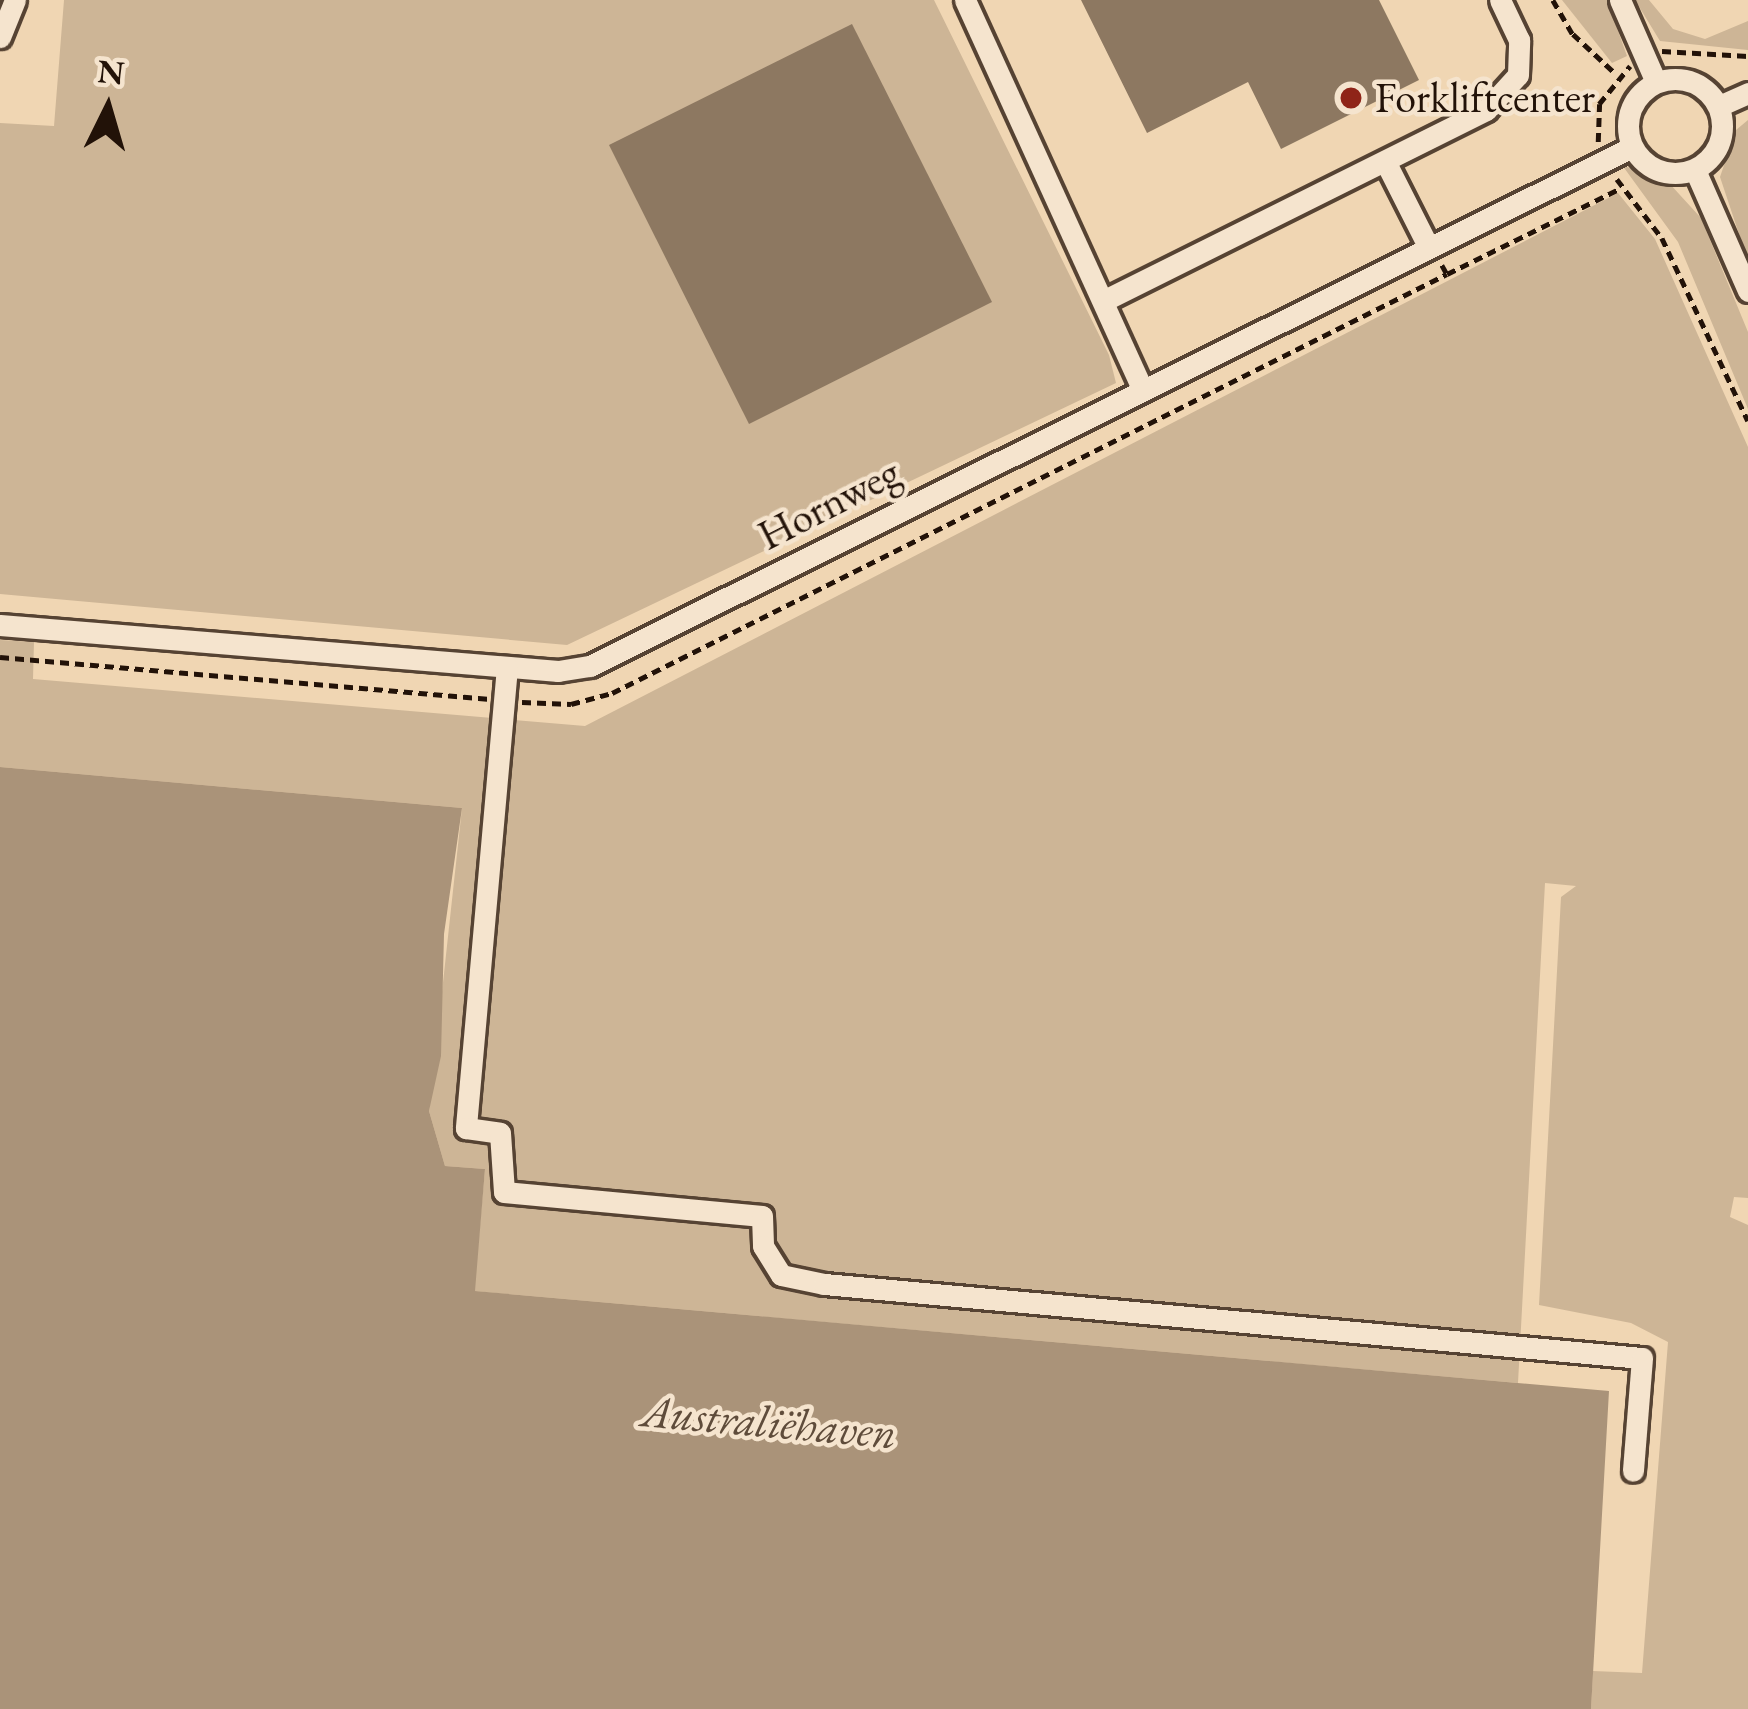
<!DOCTYPE html>
<meta charset="utf-8">
<style>
body{margin:0}
#map{position:relative;width:1748px;height:1709px;overflow:hidden;background:#f0d6b3;font-family:"EB Garamond",serif}
div>[style]{position:absolute}
.green>*{inset:0;background:#cdb596}
.water>*{inset:0;background:#aa9379}
.building>*{inset:0;background:#8d7861}
.path>*{height:4.5px;margin-top:-2.25px;transform-origin:0;background:repeating-linear-gradient(90deg,#221208 0 9px,transparent 0 15px)}
.roads{filter:drop-shadow(3px 0 #564333) drop-shadow(-3px 0 #564333) drop-shadow(0 3px #564333) drop-shadow(0 -3px #564333)}
.minor>*{height:21px;margin:-10.5px;padding:0 10.5px;transform-origin:10.5px;border-radius:10.5px;background:#f5e4ce}
.minor>.ring{margin:-10.5px;padding:0;box-sizing:content-box;background:none;border:21px solid #f5e4ce;border-radius:50%}
.dots>*{width:33px;height:33px;translate:-50% -50%;box-sizing:border-box;border:6px solid #f5e4ce;border-radius:50%}
span{translate:-50% -50%;white-space:nowrap;text-align:center;line-height:1.15;-webkit-text-stroke:9px #f5e4ce;paint-order:stroke}
.poi-label{font-size:42px;color:#221208}
.left{translate:0 -50%;text-align:left}
.street-label{font-size:42px;color:#221208}
.water-label{font-size:45px;color:#5f4c3b;font-style:italic}
.north{position:absolute;left:48px;top:48px;width:120px;height:120px;-webkit-text-stroke:9px #f5e4ce;paint-order:stroke;rotate:5deg;font-size:33px;font-weight:700;line-height:48px;text-align:center;color:#221208}
.north::after{content:'';display:block;margin:auto;width:42px;height:54px;background:#221208;clip-path:polygon(50% 0,100% 100%,50% 72%,0 100%)}
</style>
<div id="map">
<div class="green">
<div style="clip-path:polygon(64px 0,934px 0,1109px 355px,1116px 383px,567px 645px,0 594px,0 123px,54px 126px)"></div>
<div style="clip-path:polygon(1562px 0,1607px 0,1627px 56px,1612px 63px)"></div>
<div style="clip-path:polygon(1635px 0,1649px 0,1673px 29px,1705px 39px,1748px 21px,1748px 50px,1660px 41px)"></div>
<div style="clip-path:polygon(1748px 120px,1748px 261px,1720px 177px,1736px 130px)"></div>
<div style="clip-path:polygon(1622px 165px,1669px 183px,1701px 218px,1748px 332px,1748px 409px,1678px 242px)"></div>
<div style="clip-path:polygon(1618px 193px,1655px 239px,1748px 447px,1748px 1198px,1734px 1197px,1730px 1217px,1748px 1225px,1748px 1709px,1591px 1709px,1593px 1671px,1642px 1673px,1668px 1342px,1631px 1323px,1539px 1305px,1561px 897px,1576px 886px,1545px 883px,1518px 1383px,474px 1291px,485px 1169px,445px 1166px,429px 1111px,462px 808px,0 767px,0 640px,34px 642px,33px 679px,585px 726px)"></div>
</div>
<div class="water">
<div style="clip-path:polygon(0 767px,462px 808px,444px 934px,441px 1056px,429px 1111px,445px 1166px,485px 1169px,475px 1291px,1609px 1391px,1591px 1709px,0 1709px)"></div>
</div>
<div class="building">
<div style="clip-path:polygon(1081px 0,1379px 0,1419px 80px,1281px 149px,1248px 82px,1147px 133px)"></div>
<div style="clip-path:polygon(852px 24px,992px 302px,749px 424px,609px 145px)"></div>
</div>
<div class="path">
<div style="left:1553px;top:0;width:39px;rotate:60deg"></div>
<div style="left:1573px;top:34px;width:59px;rotate:42.9deg"></div>
<div style="left:1662px;top:51px;width:86px;rotate:3.3deg"></div>
<div style="left:1598px;top:142px;width:38px;rotate:-88deg"></div>
<div style="left:1599px;top:104px;width:49px;rotate:-50.8deg"></div>
<div style="left:1617px;top:179px;width:74px;rotate:52.7deg"></div>
<div style="left:1662px;top:238px;width:202px;rotate:64.8deg"></div>
<div style="left:1442px;top:265px;width:10px;rotate:61deg"></div>
<div style="left:1447px;top:274px;width:194px;rotate:-26.3deg"></div>
<div style="left:0;top:657px;width:489px;rotate:4.9deg"></div>
<div style="left:522px;top:702px;width:49px;rotate:2.3deg"></div>
<div style="left:571px;top:704px;width:42px;rotate:-15deg"></div>
<div style="left:612px;top:693px;width:934px;rotate:-26.65deg"></div>
</div>
<div class="roads">
<div class="minor">
<div style="left:965px;top:0;width:429px;rotate:65.5deg"></div>
<div style="left:1620px;top:0;width:90px;rotate:66.3deg"></div>
<div style="left:0;top:37px;width:40px;rotate:-68deg"></div>
<div class="ring" style="left:1628px;top:79px;width:73px;height:73px"></div>
<div style="left:1719px;top:106px;width:32px;rotate:-24deg"></div>
<div style="left:1385px;top:161px;width:97px;rotate:63.2deg"></div>
<div style="left:1695px;top:170px;width:132px;rotate:66.3deg"></div>
<div style="left:1107px;top:299px;width:424px;rotate:-26.5deg"></div>
<div style="left:1486px;top:110px;width:47px;rotate:-47.6deg"></div>
<div style="left:1518px;top:75px;width:35px;rotate:-88deg"></div>
<div style="left:1519px;top:40px;width:44px;rotate:-115.4deg"></div>
<div style="left:0;top:625px;width:560px;rotate:4.71deg"></div>
<div style="left:558px;top:671px;width:32px;rotate:-9deg"></div>
<div style="left:590px;top:666px;width:1164px;rotate:-26.48deg"></div>
<div style="left:507px;top:667px;width:463px;rotate:95.1deg"></div>
<div style="left:466px;top:1128px;width:34px;rotate:8deg"></div>
<div style="left:500px;top:1133px;width:59px;rotate:86.1deg"></div>
<div style="left:504px;top:1192px;width:259px;rotate:5.3deg"></div>
<div style="left:762px;top:1216px;width:30px;rotate:88deg"></div>
<div style="left:763px;top:1246px;width:34px;rotate:58deg"></div>
<div style="left:781px;top:1275px;width:44px;rotate:11.8deg"></div>
<div style="left:824px;top:1284px;width:821px;rotate:5.17deg"></div>
<div style="left:1642px;top:1358px;width:113px;rotate:94.6deg"></div>
</div>
</div>
<div class="dots">
<div style="left:1351px;top:98px;background:#8f2418"></div>
</div>
<div class="poi-label">
<span class="left" style="left:1375px;top:98px">Forkliftcenter</span>
</div>
<div class="street-label">
<span style="left:829px;top:504px;rotate:-27deg">Hornweg</span>
</div>
<div class="water-label">
<span style="left:769px;top:1422px;rotate:5deg">Australiëhaven</span>
</div>
<div class="north">N</div>
</div>
